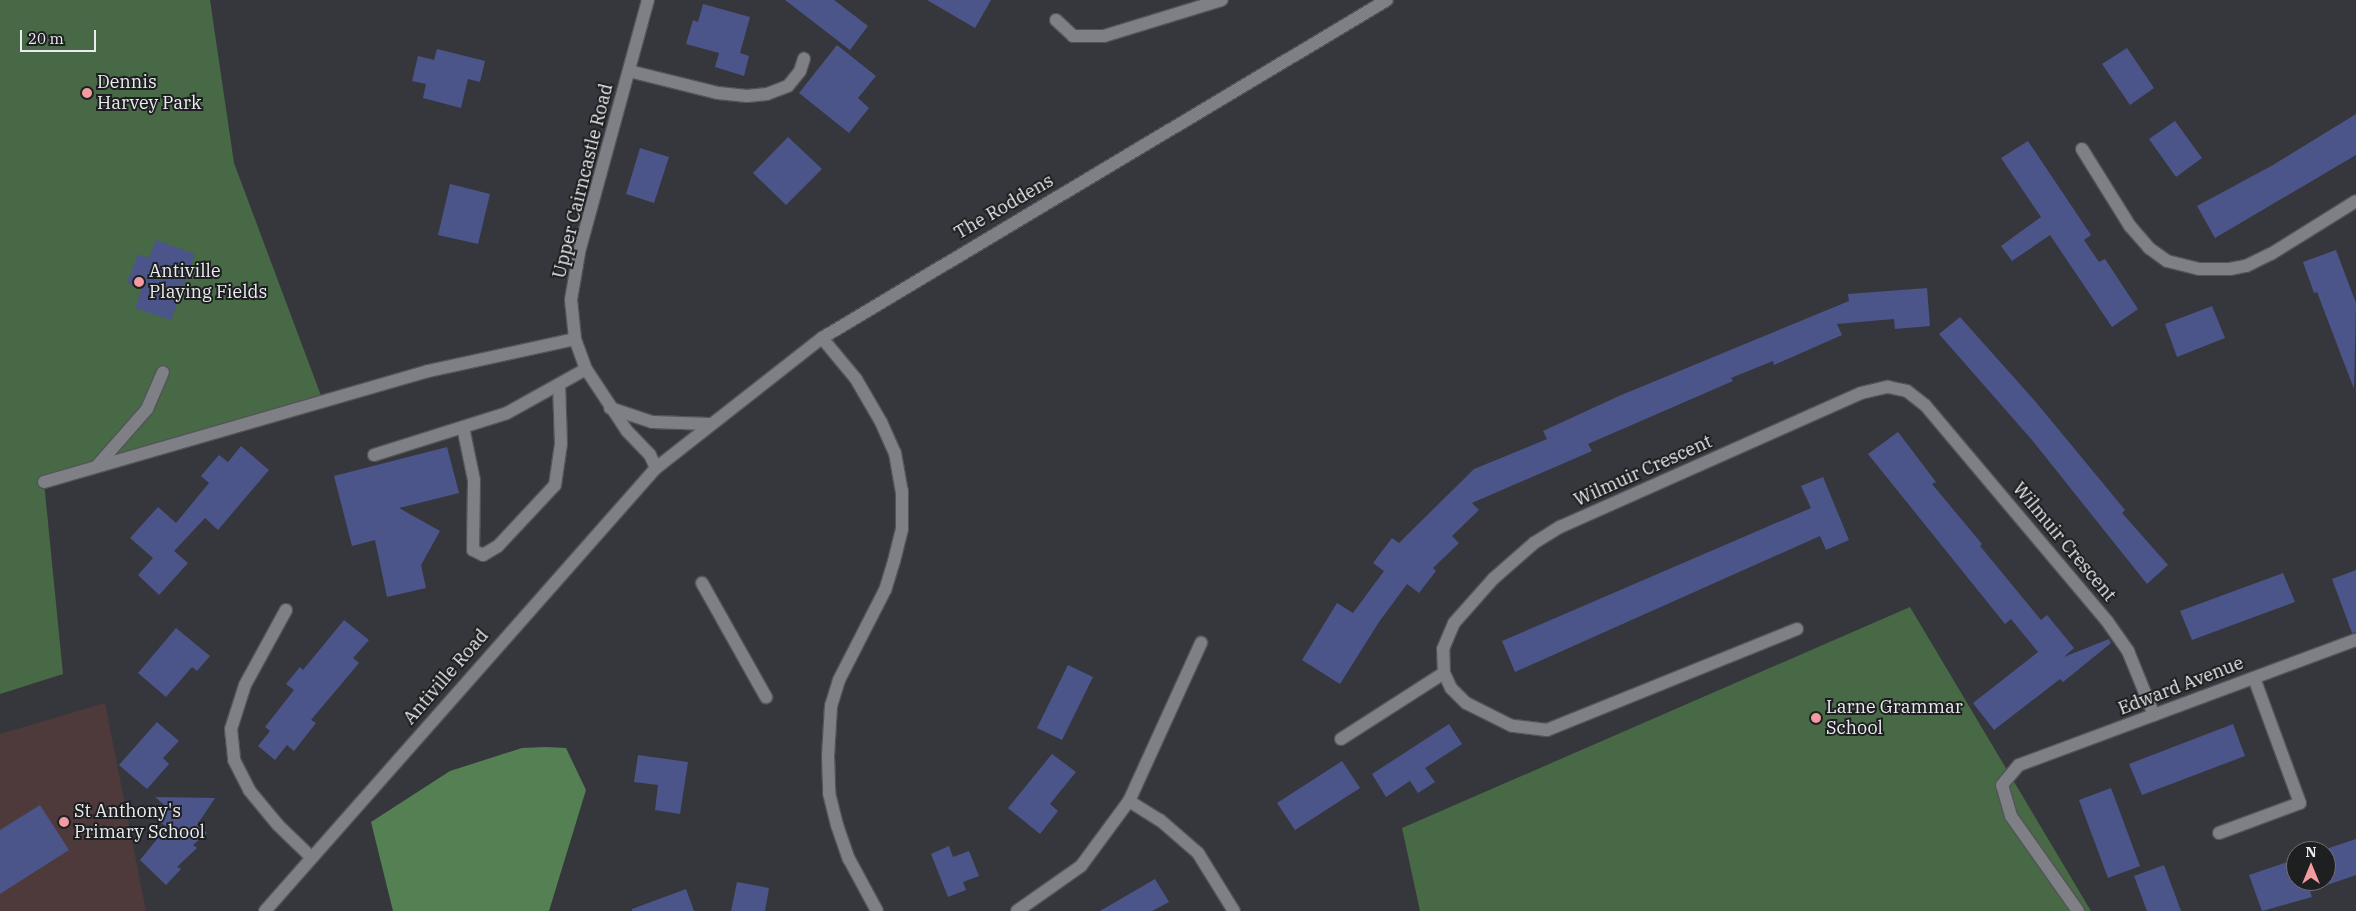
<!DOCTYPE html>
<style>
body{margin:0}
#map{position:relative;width:2356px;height:911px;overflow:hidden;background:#36373c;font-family:"IBM Plex Serif",serif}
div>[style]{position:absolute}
.education>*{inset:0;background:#4e393b}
.green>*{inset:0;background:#476946}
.forest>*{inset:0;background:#548053}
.building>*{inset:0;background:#4b5589}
.roads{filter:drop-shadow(1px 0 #535458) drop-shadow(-1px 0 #535458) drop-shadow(0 1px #535458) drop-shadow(0 -1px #535458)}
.minor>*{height:12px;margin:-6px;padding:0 6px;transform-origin:6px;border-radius:6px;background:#7f8085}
.dots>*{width:14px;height:14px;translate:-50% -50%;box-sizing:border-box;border:2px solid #1e1f21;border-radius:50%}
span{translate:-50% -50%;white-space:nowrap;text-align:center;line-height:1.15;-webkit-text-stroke:4px #1e1f21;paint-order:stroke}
.poi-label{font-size:18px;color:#ebecef}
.left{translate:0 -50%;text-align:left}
.street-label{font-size:18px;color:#ebecef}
.north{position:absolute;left:2286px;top:841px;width:50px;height:50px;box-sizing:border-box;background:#1e1f21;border:1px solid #707173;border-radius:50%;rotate:0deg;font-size:14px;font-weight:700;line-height:20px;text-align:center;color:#ebecef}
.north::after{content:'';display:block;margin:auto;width:18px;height:22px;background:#f49aa1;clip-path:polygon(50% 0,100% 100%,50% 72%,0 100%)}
.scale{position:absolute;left:20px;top:30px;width:76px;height:22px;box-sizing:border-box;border:2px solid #ebecef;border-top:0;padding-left:6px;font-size:15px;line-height:18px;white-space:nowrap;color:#ebecef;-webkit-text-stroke:4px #1e1f21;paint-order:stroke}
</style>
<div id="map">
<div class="education">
<div style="clip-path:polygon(105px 703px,146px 911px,0 911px,0 734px)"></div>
</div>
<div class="green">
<div style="clip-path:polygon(0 0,210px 0,234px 163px,323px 401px,44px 482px,63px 674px,0 694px)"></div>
<div style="clip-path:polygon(1910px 607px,2091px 911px,1420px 911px,1402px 828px)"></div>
</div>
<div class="forest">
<div style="clip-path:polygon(546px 747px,566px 748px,586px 790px,549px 911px,393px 911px,371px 822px,450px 771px,522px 748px)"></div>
</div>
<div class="building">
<div style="clip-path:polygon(785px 0,834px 0,868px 26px,850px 50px)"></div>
<div style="clip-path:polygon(927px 0,991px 0,975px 28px)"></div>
<div style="clip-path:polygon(703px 4px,750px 17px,740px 53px,749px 56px,744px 76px,715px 67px,719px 53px,686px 44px,693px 20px,698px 22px)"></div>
<div style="clip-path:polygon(837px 45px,876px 76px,858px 98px,869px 108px,849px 133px,799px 93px)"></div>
<div style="clip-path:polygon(2127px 48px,2154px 88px,2130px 105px,2102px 64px)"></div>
<div style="clip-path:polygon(437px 49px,485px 61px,480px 82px,468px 79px,461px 108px,423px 98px,426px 84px,412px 81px,418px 56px,434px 60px)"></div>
<div style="clip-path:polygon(2356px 114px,2356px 155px,2215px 238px,2197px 206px,2273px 165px)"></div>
<div style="clip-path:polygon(2175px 121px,2202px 158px,2176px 177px,2149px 139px)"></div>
<div style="clip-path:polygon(788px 137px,822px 169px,786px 205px,753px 173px)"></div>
<div style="clip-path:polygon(2028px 141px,2091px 235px,2084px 240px,2099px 262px,2105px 259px,2138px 309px,2112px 327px,2050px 235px,2012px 261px,2001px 246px,2041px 217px,2001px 158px)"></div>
<div style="clip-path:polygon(640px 148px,669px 157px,654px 203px,626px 194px)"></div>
<div style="clip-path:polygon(450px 184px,490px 194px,478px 244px,438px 235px)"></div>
<div style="clip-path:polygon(156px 240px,195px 254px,171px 320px,135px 308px,142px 288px,127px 283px,138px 254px,149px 258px)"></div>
<div style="clip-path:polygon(2336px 250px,2356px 303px,2354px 389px,2317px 292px,2314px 293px,2303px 262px)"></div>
<div style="clip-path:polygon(1927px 288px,1930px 326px,1895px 329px,1894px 319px,1837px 324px,1842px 335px,1774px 365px,1773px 361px,1731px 378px,1733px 381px,1588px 444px,1592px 451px,1472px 503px,1479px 510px,1452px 536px,1459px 543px,1433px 568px,1436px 571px,1419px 593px,1407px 584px,1379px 622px,1340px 684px,1302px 660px,1337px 603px,1353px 613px,1384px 571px,1373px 563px,1392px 538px,1399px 543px,1474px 469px,1547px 439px,1543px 431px,1619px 396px,1849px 301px,1848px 294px)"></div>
<div style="clip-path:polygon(2212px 306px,2225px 338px,2177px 357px,2165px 324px)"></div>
<div style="clip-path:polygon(1960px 317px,2035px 401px,2125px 510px,2122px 513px,2168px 565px,2147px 584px,2032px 440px,1939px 334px)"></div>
<div style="clip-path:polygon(1898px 432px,1936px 482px,1932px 484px,1982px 544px,1980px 546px,2041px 620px,2047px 615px,2074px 648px,2064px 657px,2109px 639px,2111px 643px,2063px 682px,2060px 679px,1994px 730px,1973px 703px,2038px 652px,2011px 619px,2005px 624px,1868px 454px)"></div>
<div style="clip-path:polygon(241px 446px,269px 470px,218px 530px,205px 518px,174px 551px,188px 563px,159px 595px,138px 575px,153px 558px,130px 538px,158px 507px,176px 523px,209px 483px,201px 476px,219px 455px,228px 462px)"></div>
<div style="clip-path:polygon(447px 447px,459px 493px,399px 508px,440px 531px,421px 565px,426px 588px,387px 597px,375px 540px,352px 546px,334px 476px)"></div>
<div style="clip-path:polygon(1823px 477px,1849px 540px,1826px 550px,1820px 536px,1515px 672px,1502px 641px,1811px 508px,1801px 486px)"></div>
<div style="clip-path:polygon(2356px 570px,2356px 632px,2352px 633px,2332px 579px)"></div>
<div style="clip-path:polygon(2283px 573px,2295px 602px,2192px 640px,2180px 611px)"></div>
<div style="clip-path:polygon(344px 620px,369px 640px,353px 658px,359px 663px,311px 720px,316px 723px,294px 751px,287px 745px,275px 760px,258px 746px,270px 731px,265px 727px,294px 690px,286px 684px,300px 667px,303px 670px)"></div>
<div style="clip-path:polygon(176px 628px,210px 656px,197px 671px,192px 667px,166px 697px,138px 673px)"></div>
<div style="clip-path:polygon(1068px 665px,1093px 677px,1062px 740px,1037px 728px)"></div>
<div style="clip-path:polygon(157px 722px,179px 741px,163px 758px,169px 764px,147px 789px,119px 765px)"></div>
<div style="clip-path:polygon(1449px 724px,1462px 744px,1425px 768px,1435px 782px,1418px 793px,1410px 781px,1386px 797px,1372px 774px)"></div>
<div style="clip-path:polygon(2233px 724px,2245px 756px,2142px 795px,2129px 764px)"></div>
<div style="clip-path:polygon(1052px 754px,1076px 772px,1050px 804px,1058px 811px,1040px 834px,1008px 808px)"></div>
<div style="clip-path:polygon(638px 755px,688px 762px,680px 814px,655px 810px,658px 785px,634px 782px)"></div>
<div style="clip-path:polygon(1342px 761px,1360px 788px,1295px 830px,1277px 803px)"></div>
<div style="clip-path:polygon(2111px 788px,2140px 866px,2108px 878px,2079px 800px)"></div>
<div style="clip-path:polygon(155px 797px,215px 798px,197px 825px,207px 833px,193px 845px,197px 848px,177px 867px,181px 869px,166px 885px,140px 860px,167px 827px,158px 821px,169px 809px)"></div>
<div style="clip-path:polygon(40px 805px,69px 850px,0 894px,0 830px)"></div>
<div style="clip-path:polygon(2356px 839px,2356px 875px,2310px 891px,2312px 897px,2262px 911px,2249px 875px,2296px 859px,2296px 881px,2326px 881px,2326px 851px,2320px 851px)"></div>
<div style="clip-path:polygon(949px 846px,953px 857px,969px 851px,979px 876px,963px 882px,966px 890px,948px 897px,931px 854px)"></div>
<div style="clip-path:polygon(2164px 865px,2181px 911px,2147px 911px,2134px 876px)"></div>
<div style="clip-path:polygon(1155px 879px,1169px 902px,1152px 911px,1100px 911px)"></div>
<div style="clip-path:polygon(737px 882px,769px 888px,765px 911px,731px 911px)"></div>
<div style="clip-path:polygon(686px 889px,694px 911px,632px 911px,632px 909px)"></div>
</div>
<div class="roads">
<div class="minor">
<div style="left:648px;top:0;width:262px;rotate:105.3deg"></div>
<div style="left:579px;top:253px;width:48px;rotate:99.7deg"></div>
<div style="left:571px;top:300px;width:39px;rotate:84deg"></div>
<div style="left:575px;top:339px;width:32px;rotate:70deg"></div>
<div style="left:586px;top:369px;width:74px;rotate:56.5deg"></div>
<div style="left:627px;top:431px;width:33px;rotate:46deg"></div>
<div style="left:650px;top:455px;width:14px;rotate:65deg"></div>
<div style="left:1056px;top:20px;width:23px;rotate:43deg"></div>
<div style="left:1073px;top:36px;width:31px"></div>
<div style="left:1104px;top:36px;width:123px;rotate:-17deg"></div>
<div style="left:629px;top:71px;width:92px;rotate:13.9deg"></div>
<div style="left:718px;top:93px;width:29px;rotate:6deg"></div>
<div style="left:747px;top:96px;width:20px;rotate:-6deg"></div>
<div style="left:767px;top:94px;width:22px;rotate:-21deg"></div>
<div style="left:788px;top:86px;width:19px;rotate:-51deg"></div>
<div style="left:800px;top:71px;width:13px;rotate:-72deg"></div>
<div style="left:2082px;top:149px;width:91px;rotate:58.1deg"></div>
<div style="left:2130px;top:226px;width:29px;rotate:49deg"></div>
<div style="left:2149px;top:248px;width:22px;rotate:36deg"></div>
<div style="left:2167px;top:261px;width:33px;rotate:14deg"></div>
<div style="left:2199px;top:269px;width:31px"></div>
<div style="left:2230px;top:269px;width:16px;rotate:-11deg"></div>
<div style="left:2246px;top:266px;width:28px;rotate:-26deg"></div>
<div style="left:2271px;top:254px;width:100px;rotate:-31.9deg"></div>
<div style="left:822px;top:338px;width:53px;rotate:50.3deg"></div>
<div style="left:856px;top:379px;width:50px;rotate:59.8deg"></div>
<div style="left:881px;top:422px;width:34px;rotate:66deg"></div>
<div style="left:895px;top:453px;width:39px;rotate:80deg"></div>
<div style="left:902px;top:491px;width:38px;rotate:90deg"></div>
<div style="left:902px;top:529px;width:33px;rotate:104deg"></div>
<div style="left:894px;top:561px;width:30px;rotate:107deg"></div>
<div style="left:885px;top:590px;width:101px;rotate:117.1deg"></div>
<div style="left:839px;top:680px;width:27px;rotate:107deg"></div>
<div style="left:831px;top:706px;width:50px;rotate:93.4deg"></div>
<div style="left:828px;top:756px;width:37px;rotate:88deg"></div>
<div style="left:829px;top:793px;width:33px;rotate:76deg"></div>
<div style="left:837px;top:825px;width:36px;rotate:71deg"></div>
<div style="left:849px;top:859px;width:59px;rotate:61.7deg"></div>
<div style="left:610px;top:408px;width:44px;rotate:18.4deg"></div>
<div style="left:652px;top:422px;width:58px;rotate:2deg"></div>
<div style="left:463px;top:427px;width:54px;rotate:78.3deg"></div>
<div style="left:474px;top:480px;width:70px;rotate:90.8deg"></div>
<div style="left:473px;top:550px;width:11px;rotate:27deg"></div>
<div style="left:483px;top:555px;width:17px;rotate:-31deg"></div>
<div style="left:498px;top:546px;width:83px;rotate:-46.9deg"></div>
<div style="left:555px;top:485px;width:41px;rotate:-81.7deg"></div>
<div style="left:561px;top:444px;width:59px;rotate:-91.9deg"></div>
<div style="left:374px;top:455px;width:139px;rotate:-17.5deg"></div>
<div style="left:507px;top:413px;width:90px;rotate:-29.1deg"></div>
<div style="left:97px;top:466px;width:76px;rotate:-48.7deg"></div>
<div style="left:147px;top:409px;width:40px;rotate:-66.6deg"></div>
<div style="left:44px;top:482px;width:400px;rotate:-16.1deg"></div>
<div style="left:428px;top:371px;width:150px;rotate:-12.3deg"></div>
<div style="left:702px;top:583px;width:131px;rotate:60.7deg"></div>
<div style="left:286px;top:610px;width:85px;rotate:118.7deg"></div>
<div style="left:245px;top:685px;width:46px;rotate:107.7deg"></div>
<div style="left:231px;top:729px;width:31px;rotate:84deg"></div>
<div style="left:234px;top:760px;width:34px;rotate:63deg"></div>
<div style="left:249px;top:790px;width:45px;rotate:50.4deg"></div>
<div style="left:278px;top:825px;width:46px;rotate:44.1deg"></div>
<div style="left:1797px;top:629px;width:270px;rotate:158deg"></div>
<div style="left:1547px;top:730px;width:35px;rotate:-173deg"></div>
<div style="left:1512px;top:726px;width:51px;rotate:-153.4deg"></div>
<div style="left:1466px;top:703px;width:21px;rotate:-135deg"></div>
<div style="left:1451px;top:688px;width:17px;rotate:-115deg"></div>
<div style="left:1444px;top:673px;width:24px;rotate:-92deg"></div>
<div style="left:1443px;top:649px;width:28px;rotate:-67deg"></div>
<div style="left:1454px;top:623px;width:59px;rotate:-48.4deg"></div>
<div style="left:1493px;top:579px;width:55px;rotate:-41.3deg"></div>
<div style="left:1534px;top:543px;width:31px;rotate:-32deg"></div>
<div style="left:1560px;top:527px;width:329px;rotate:-24deg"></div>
<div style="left:1861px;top:393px;width:28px;rotate:-13deg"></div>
<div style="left:1888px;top:387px;width:19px;rotate:12deg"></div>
<div style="left:1907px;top:391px;width:23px;rotate:38deg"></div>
<div style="left:1925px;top:405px;width:282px;rotate:49.9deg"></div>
<div style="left:2107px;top:621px;width:37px;rotate:55deg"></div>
<div style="left:2128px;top:651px;width:69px;rotate:67.9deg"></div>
<div style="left:1341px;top:739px;width:122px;rotate:-32.7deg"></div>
<div style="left:1129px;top:801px;width:36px;rotate:32deg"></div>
<div style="left:1160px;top:820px;width:50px;rotate:41deg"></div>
<div style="left:1198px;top:853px;width:68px;rotate:58.2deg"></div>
<div style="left:2219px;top:833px;width:86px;rotate:-20.3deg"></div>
<div style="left:2300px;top:803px;width:133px;rotate:-110.2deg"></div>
<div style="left:265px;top:911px;width:591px;rotate:-48.57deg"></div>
<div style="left:656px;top:468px;width:211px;rotate:-38.1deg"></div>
<div style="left:822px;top:338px;width:658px;rotate:-30.89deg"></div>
<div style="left:1017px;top:911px;width:78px;rotate:-35.1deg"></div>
<div style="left:1081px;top:866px;width:81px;rotate:-53.6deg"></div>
<div style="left:1129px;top:801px;width:174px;rotate:-65.5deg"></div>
<div style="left:2078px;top:911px;width:116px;rotate:-125.2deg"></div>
<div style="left:2011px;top:816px;width:32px;rotate:-106deg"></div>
<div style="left:2002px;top:785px;width:26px;rotate:-50deg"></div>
<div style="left:2019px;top:765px;width:359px;rotate:-20.4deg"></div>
</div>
</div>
<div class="dots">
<div style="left:87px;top:93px;background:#f49aa1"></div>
<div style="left:139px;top:282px;background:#f49aa1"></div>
<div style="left:1816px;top:718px;background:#f49aa1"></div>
<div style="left:64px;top:822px;background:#f49aa1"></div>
</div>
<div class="poi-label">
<span class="left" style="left:97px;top:93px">Dennis<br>Harvey Park</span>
<span class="left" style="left:149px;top:282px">Antiville<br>Playing Fields</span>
<span class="left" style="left:1826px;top:718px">Larne Grammar<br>School</span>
<span class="left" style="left:74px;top:822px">St Anthony's<br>Primary School</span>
</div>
<div class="street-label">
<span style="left:583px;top:181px;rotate:-76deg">Upper Cairncastle Road</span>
<span style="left:1004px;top:207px;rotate:-30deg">The Roddens</span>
<span style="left:1643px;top:471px;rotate:-24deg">Wilmuir Crescent</span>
<span style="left:2064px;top:542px;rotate:50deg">Wilmuir Crescent</span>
<span style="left:446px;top:677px;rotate:-49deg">Antiville Road</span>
<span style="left:2181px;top:686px;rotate:-21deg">Edward Avenue</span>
</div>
<div class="north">N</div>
<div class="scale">20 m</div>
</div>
